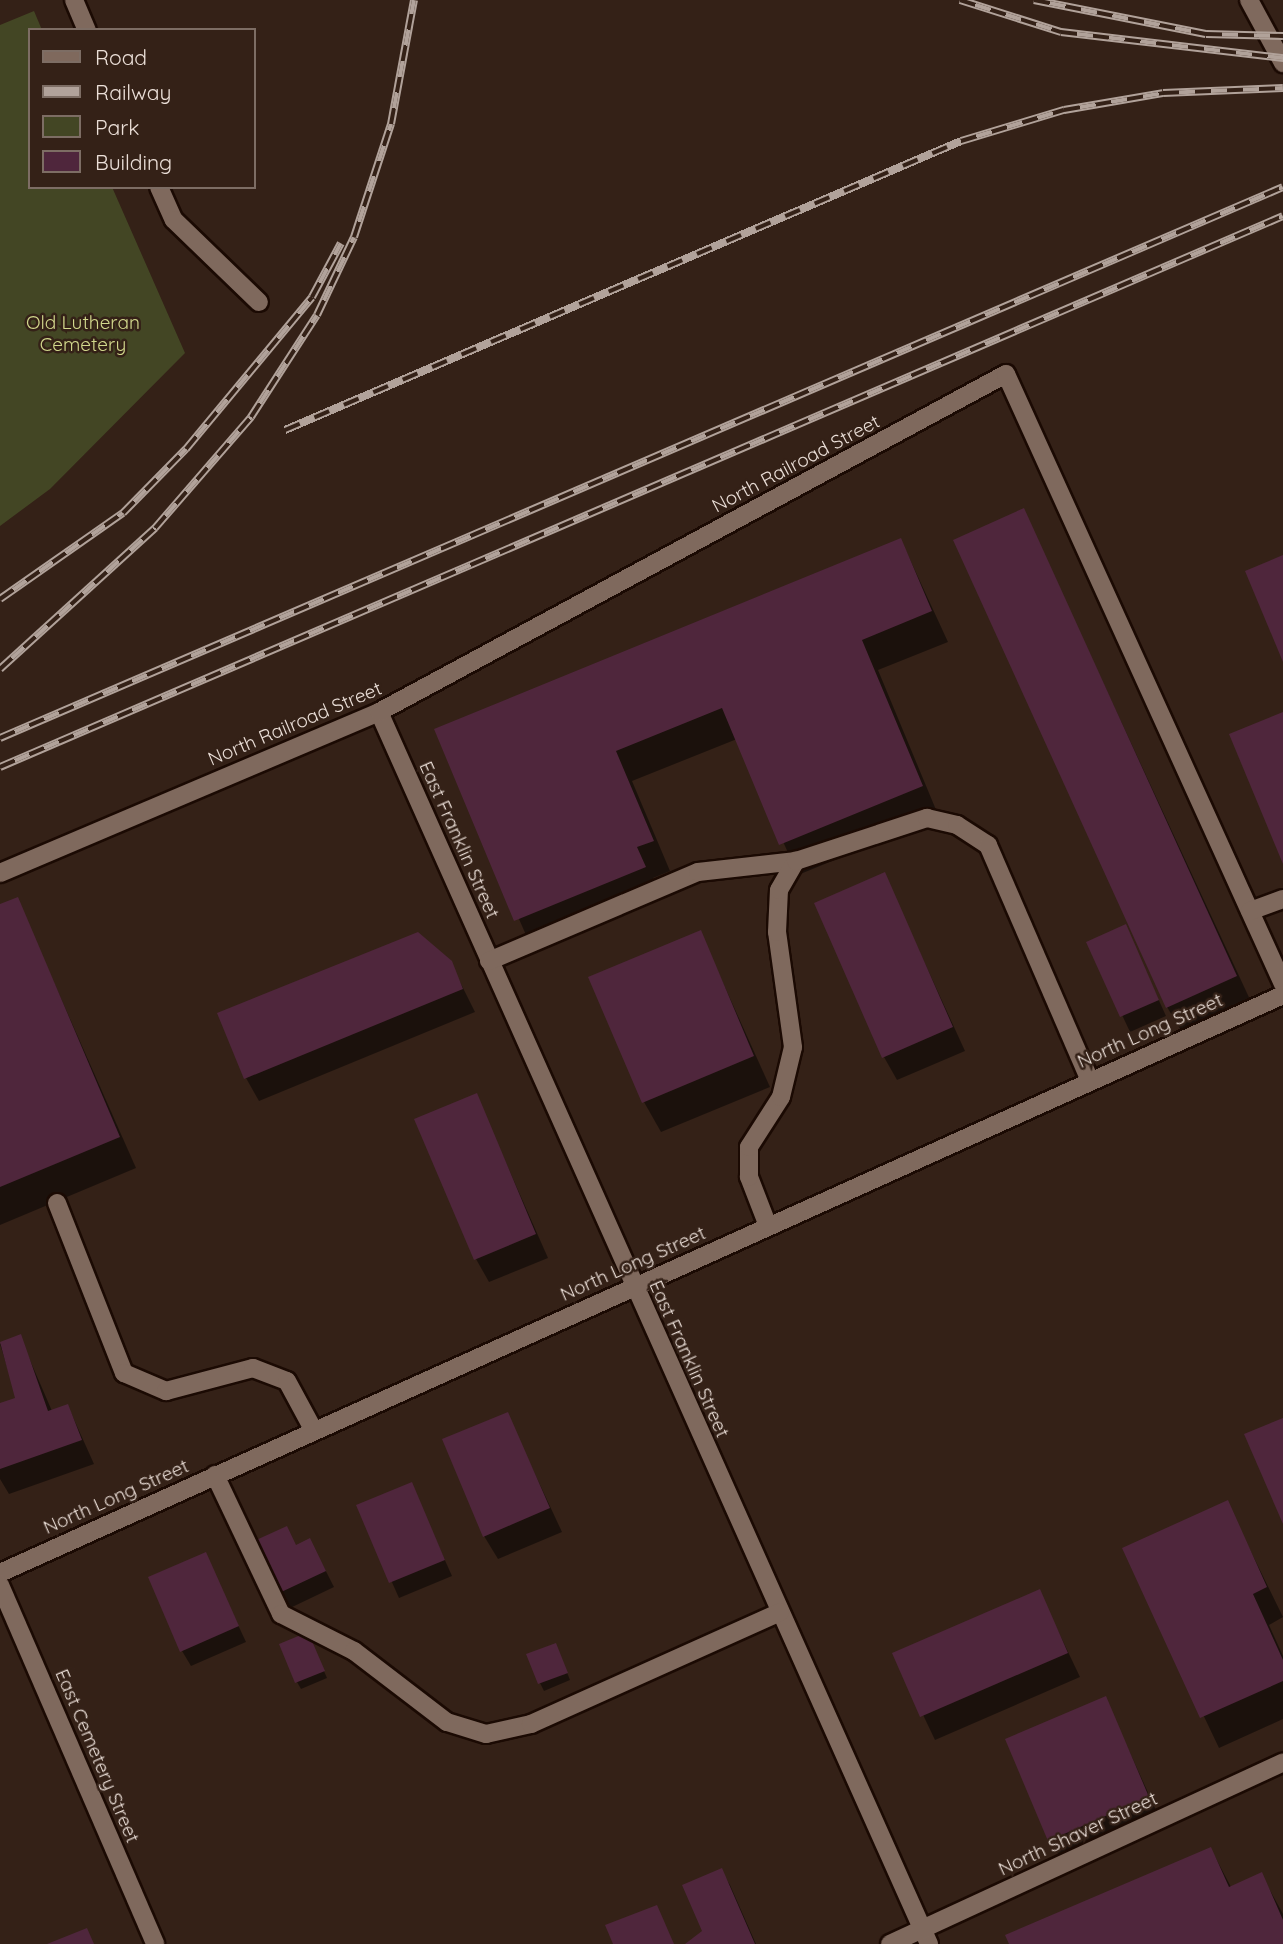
<!DOCTYPE html>
<style>
body{margin:0}
#map{position:relative;width:1283px;height:1944px;overflow:hidden;background:#342117;font-family:Quicksand,sans-serif}
div>[style]{position:absolute}
.green>*{inset:0;background:#434624}
.shadow>*{inset:0;background:#0007}
.building>*{inset:0;background:#4f263c}
.roads{filter:drop-shadow(2px 0 #1b0a03) drop-shadow(-2px 0 #1b0a03) drop-shadow(0 2px #1b0a03) drop-shadow(0 -2px #1b0a03)}
.minor>*{height:18px;margin:-9px;padding:0 9px;transform-origin:9px;border-radius:9px;background:#7f695d}
.rail>*{height:8px;margin-top:-4px;transform-origin:0;background:repeating-linear-gradient(90deg,#342117 0 16px,#b1a29a 0 32px);box-sizing:border-box;border-block:2px solid #b1a29a}
span{translate:-50% -50%;white-space:nowrap;text-align:center;line-height:1.15;-webkit-text-stroke:5px #342117;paint-order:stroke}
.park-label{font-size:19px;color:#d2d88c}
.street-label{font-size:19px;color:#ebdfd8}
.legend{position:absolute;left:28px;top:28px;width:228px;height:161px;box-sizing:border-box;background:#342117;border:2px solid #7d6d64;margin:0;padding:9px 12px;list-style:none;font-size:21px;color:#ebdfd8}
.legend li{display:flex;align-items:center;gap:14px;height:35px}
.legend b{width:35px;border:2px solid #7d6d64}
</style>
<div id="map">
<div class="green">
<div style="clip-path:polygon(34px 11px,42px 30px,30px 30px,30px 187px,112px 187px,185px 353px,50px 489px,0 526px,0 25px)"></div>
</div>
<div class="shadow">
<div style="clip-path:polygon(1023px 510px,1253px 1006px,1185px 1037px,1167px 1007px)"></div>
<div style="clip-path:polygon(901px 540px,948px 642px,878px 670px,939px 817px,798px 875px,737px 739px,632px 781px,670px 871px,653px 878px,662px 898px,533px 951px,436px 730px)"></div>
<div style="clip-path:polygon(884px 874px,965px 1051px,897px 1080px,884px 1057px)"></div>
<div style="clip-path:polygon(17px 899px,136px 1168px,0 1225px,0 906px)"></div>
<div style="clip-path:polygon(1125px 926px,1166px 1016px,1130px 1032px,1088px 942px)"></div>
<div style="clip-path:polygon(700px 932px,770px 1087px,661px 1132px,644px 1102px)"></div>
<div style="clip-path:polygon(450px 962px,475px 1012px,259px 1101px,246px 1078px)"></div>
<div style="clip-path:polygon(476px 1095px,548px 1258px,489px 1282px,476px 1259px)"></div>
<div style="clip-path:polygon(20px 1337px,52px 1411px,68px 1406px,94px 1464px,9px 1494px,0 1479px,0 1405px,17px 1399px,0 1344px)"></div>
<div style="clip-path:polygon(507px 1414px,562px 1532px,498px 1559px,484px 1536px)"></div>
<div style="clip-path:polygon(411px 1484px,452px 1576px,399px 1598px,358px 1506px)"></div>
<div style="clip-path:polygon(1227px 1503px,1283px 1617px,1269px 1625px,1283px 1656px,1283px 1719px,1219px 1748px,1124px 1549px)"></div>
<div style="clip-path:polygon(310px 1540px,334px 1587px,288px 1609px,279px 1593px,296px 1546px)"></div>
<div style="clip-path:polygon(205px 1554px,246px 1642px,191px 1666px,182px 1651px)"></div>
<div style="clip-path:polygon(1039px 1591px,1080px 1677px,935px 1740px,894px 1654px)"></div>
<div style="clip-path:polygon(311px 1641px,327px 1678px,301px 1689px,297px 1682px)"></div>
<div style="clip-path:polygon(559px 1652px,570px 1680px,544px 1691px,540px 1683px)"></div>
<div style="clip-path:polygon(1105px 1698px,1161px 1821px,1063px 1863px,1050px 1840px)"></div>
<div style="clip-path:polygon(1211px 1849px,1231px 1887px,1261px 1874px,1283px 1914px,1283px 1944px,1011px 1944px)"></div>
<div style="clip-path:polygon(721px 1870px,730px 1885px,756px 1944px,687px 1944px,704px 1932px)"></div>
</div>
<div class="building">
<div style="clip-path:polygon(1024px 508px,1237px 976px,1166px 1008px,953px 540px)"></div>
<div style="clip-path:polygon(901px 538px,932px 611px,862px 640px,923px 786px,779px 845px,722px 708px,616px 751px,654px 841px,637px 847px,646px 867px,514px 921px,434px 729px)"></div>
<div style="clip-path:polygon(1283px 555px,1283px 662px,1245px 571px)"></div>
<div style="clip-path:polygon(1283px 712px,1283px 864px,1229px 734px)"></div>
<div style="clip-path:polygon(885px 872px,953px 1027px,882px 1058px,814px 903px)"></div>
<div style="clip-path:polygon(18px 897px,120px 1137px,0 1187px,0 904px)"></div>
<div style="clip-path:polygon(1126px 924px,1159px 1000px,1120px 1017px,1086px 942px)"></div>
<div style="clip-path:polygon(701px 930px,754px 1056px,642px 1103px,588px 977px)"></div>
<div style="clip-path:polygon(418px 932px,452px 961px,463px 989px,244px 1079px,217px 1013px)"></div>
<div style="clip-path:polygon(477px 1093px,536px 1234px,474px 1260px,414px 1119px)"></div>
<div style="clip-path:polygon(21px 1334px,48px 1411px,68px 1404px,82px 1440px,0 1469px,0 1403px,15px 1398px,0 1342px)"></div>
<div style="clip-path:polygon(508px 1412px,550px 1508px,483px 1537px,442px 1439px)"></div>
<div style="clip-path:polygon(1283px 1418px,1283px 1524px,1244px 1434px)"></div>
<div style="clip-path:polygon(412px 1482px,445px 1560px,389px 1583px,356px 1505px)"></div>
<div style="clip-path:polygon(1228px 1500px,1267px 1587px,1253px 1594px,1283px 1660px,1283px 1681px,1200px 1718px,1122px 1548px)"></div>
<div style="clip-path:polygon(287px 1526px,296px 1545px,310px 1538px,326px 1571px,277px 1594px,252px 1542px)"></div>
<div style="clip-path:polygon(206px 1552px,239px 1626px,180px 1652px,148px 1577px)"></div>
<div style="clip-path:polygon(1040px 1589px,1068px 1653px,920px 1717px,892px 1653px)"></div>
<div style="clip-path:polygon(308px 1632px,325px 1671px,295px 1683px,279px 1644px)"></div>
<div style="clip-path:polygon(556px 1643px,568px 1673px,538px 1684px,526px 1654px)"></div>
<div style="clip-path:polygon(1106px 1696px,1149px 1797px,1048px 1841px,1005px 1739px)"></div>
<div style="clip-path:polygon(1211px 1847px,1229px 1887px,1262px 1872px,1283px 1920px,1283px 1944px,1009px 1944px,1005px 1935px)"></div>
<div style="clip-path:polygon(722px 1868px,755px 1944px,685px 1944px,702px 1931px,682px 1885px)"></div>
<div style="clip-path:polygon(657px 1905px,674px 1944px,613px 1944px,605px 1925px)"></div>
<div style="clip-path:polygon(87px 1928px,94px 1944px,47px 1944px)"></div>
</div>
<div class="roads">
<div class="minor">
<div style="left:74px;top:0;width:33px;rotate:67deg"></div>
<div style="left:1249px;top:0;width:72px;rotate:61.6deg"></div>
<div style="left:159px;top:187px;width:36px;rotate:66deg"></div>
<div style="left:174px;top:220px;width:118px;rotate:44deg"></div>
<div style="left:379px;top:712px;width:1349px;rotate:65.94deg"></div>
<div style="left:0;top:873px;width:412px;rotate:-23deg"></div>
<div style="left:379px;top:712px;width:712px;rotate:-28.33deg"></div>
<div style="left:1006px;top:374px;width:670px;rotate:65.58deg"></div>
<div style="left:1250px;top:911px;width:35px;rotate:-20deg"></div>
<div style="left:489px;top:961px;width:227px;rotate:-23.1deg"></div>
<div style="left:698px;top:872px;width:99px;rotate:-6.4deg"></div>
<div style="left:57px;top:1203px;width:183px;rotate:68.5deg"></div>
<div style="left:124px;top:1373px;width:46px;rotate:23.2deg"></div>
<div style="left:166px;top:1391px;width:90px;rotate:-14.8deg"></div>
<div style="left:253px;top:1368px;width:36px;rotate:21deg"></div>
<div style="left:287px;top:1381px;width:57px;rotate:61.6deg"></div>
<div style="left:768px;top:1226px;width:53px;rotate:-111.2deg"></div>
<div style="left:749px;top:1177px;width:30px;rotate:-90deg"></div>
<div style="left:749px;top:1147px;width:59px;rotate:-57.4deg"></div>
<div style="left:781px;top:1097px;width:51px;rotate:-76.5deg"></div>
<div style="left:793px;top:1047px;width:116px;rotate:-97.9deg"></div>
<div style="left:777px;top:932px;width:42px;rotate:-87.3deg"></div>
<div style="left:779px;top:890px;width:34px;rotate:-60deg"></div>
<div style="left:796px;top:861px;width:138px;rotate:-18.2deg"></div>
<div style="left:927px;top:818px;width:31px;rotate:13deg"></div>
<div style="left:957px;top:825px;width:37px;rotate:33deg"></div>
<div style="left:988px;top:845px;width:257px;rotate:66.6deg"></div>
<div style="left:215px;top:1475px;width:154px;rotate:64.6deg"></div>
<div style="left:281px;top:1614px;width:82px;rotate:26.9deg"></div>
<div style="left:354px;top:1651px;width:117px;rotate:37.4deg"></div>
<div style="left:447px;top:1722px;width:41px;rotate:17.1deg"></div>
<div style="left:486px;top:1734px;width:46px;rotate:-12.5deg"></div>
<div style="left:531px;top:1724px;width:273px;rotate:-24.2deg"></div>
<div style="left:0;top:1573px;width:1407px;rotate:-24.25deg"></div>
<div style="left:0;top:1585px;width:391px;rotate:66.6deg"></div>
<div style="left:890px;top:1944px;width:433px;rotate:-24.8deg"></div>
</div>
</div>
<div class="rail">
<div style="left:960px;top:0;width:106px;rotate:17.6deg"></div>
<div style="left:1061px;top:32px;width:224px;rotate:6.7deg"></div>
<div style="left:1034px;top:0;width:175px;rotate:11.2deg"></div>
<div style="left:1206px;top:34px;width:77px;rotate:1.5deg"></div>
<div style="left:285px;top:430px;width:735px;rotate:-23.15deg"></div>
<div style="left:961px;top:141px;width:108px;rotate:-16.8deg"></div>
<div style="left:1064px;top:110px;width:100px;rotate:-9.7deg"></div>
<div style="left:1163px;top:93px;width:120px;rotate:-2.4deg"></div>
<div style="left:0;top:599px;width:150px;rotate:-35deg"></div>
<div style="left:123px;top:513px;width:90px;rotate:-45.5deg"></div>
<div style="left:186px;top:449px;width:197px;rotate:-50.3deg"></div>
<div style="left:312px;top:297px;width:61px;rotate:-61.8deg"></div>
<div style="left:0;top:669px;width:210px;rotate:-42.3deg"></div>
<div style="left:155px;top:528px;width:147px;rotate:-49.1deg"></div>
<div style="left:251px;top:417px;width:121px;rotate:-57.1deg"></div>
<div style="left:317px;top:315px;width:86px;rotate:-64.6deg"></div>
<div style="left:354px;top:237px;width:119px;rotate:-71.9deg"></div>
<div style="left:391px;top:124px;width:126px;rotate:-79.5deg"></div>
<div style="left:0;top:738px;width:1396px;rotate:-23.24deg"></div>
<div style="left:0;top:767px;width:1396px;rotate:-23.24deg"></div>
</div>
<div class="park-label">
<span style="left:83px;top:334px">Old Lutheran<br>Cemetery</span>
</div>
<div class="street-label">
<span style="left:796px;top:464px;rotate:-28deg">North Railroad Street</span>
<span style="left:295px;top:724px;rotate:-23deg">North Railroad Street</span>
<span style="left:459px;top:840px;rotate:66deg">East Franklin Street</span>
<span style="left:1150px;top:1031px;rotate:-24deg">North Long Street</span>
<span style="left:633px;top:1264px;rotate:-24deg">North Long Street</span>
<span style="left:689px;top:1359px;rotate:66deg">East Franklin Street</span>
<span style="left:116px;top:1497px;rotate:-24deg">North Long Street</span>
<span style="left:97px;top:1756px;rotate:67deg">East Cemetery Street</span>
<span style="left:1078px;top:1834px;rotate:-25deg">North Shaver Street</span>
</div>
<ul class="legend">
<li><b style="height:9px;background:#7f695d"></b>Road</li>
<li><b style="height:9px;background:#b1a29a"></b>Railway</li>
<li><b style="height:19px;background:#434624"></b>Park</li>
<li><b style="height:19px;background:#4f263c"></b>Building</li>
</ul>
</div>
